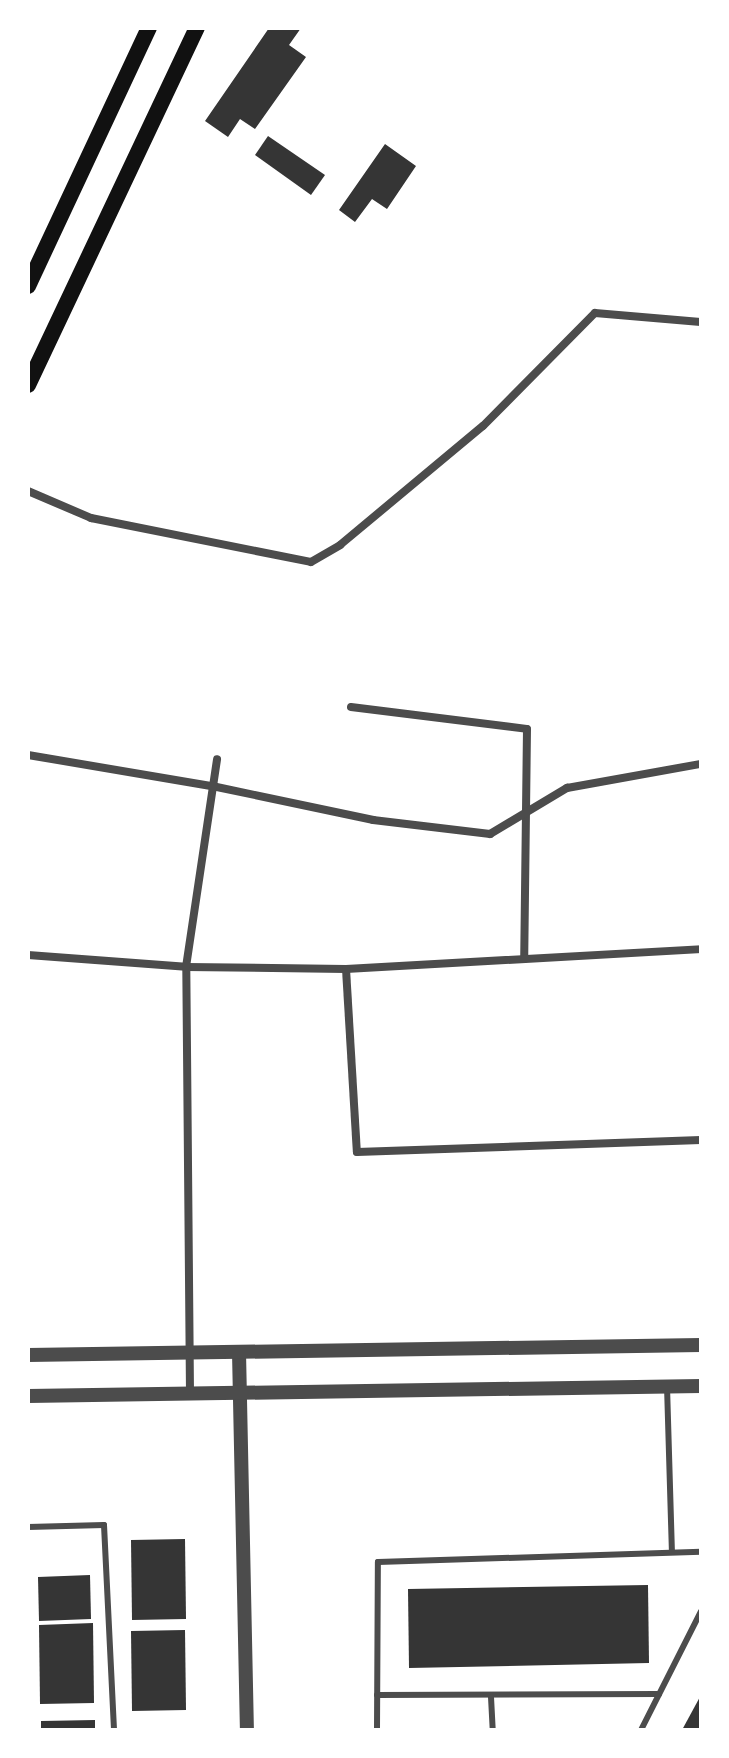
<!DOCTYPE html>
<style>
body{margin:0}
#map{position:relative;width:729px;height:1758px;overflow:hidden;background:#fff;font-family:Rubik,sans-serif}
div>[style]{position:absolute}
.building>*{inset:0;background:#353535}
.service>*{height:6px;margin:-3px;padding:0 3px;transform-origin:3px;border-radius:3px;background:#4c4c4c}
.minor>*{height:8px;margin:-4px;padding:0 4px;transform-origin:4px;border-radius:4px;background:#4c4c4c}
.tertiary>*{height:14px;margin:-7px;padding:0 7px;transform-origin:7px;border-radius:7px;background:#4c4c4c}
.secondary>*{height:16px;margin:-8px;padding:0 8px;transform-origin:8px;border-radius:8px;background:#111}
span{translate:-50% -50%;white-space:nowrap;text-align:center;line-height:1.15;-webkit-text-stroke:6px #fff;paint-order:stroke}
.frame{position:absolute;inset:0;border:30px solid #fff;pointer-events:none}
</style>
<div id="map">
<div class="building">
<div style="clip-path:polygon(269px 28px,301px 28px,289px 45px,306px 57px,255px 129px,240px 119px,228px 137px,205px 121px)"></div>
<div style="clip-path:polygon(268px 136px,325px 175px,311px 195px,255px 155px)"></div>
<div style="clip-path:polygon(385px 144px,416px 166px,387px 209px,372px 199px,355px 222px,339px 210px)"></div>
<div style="clip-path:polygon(185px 1539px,186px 1619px,132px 1620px,131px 1540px)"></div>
<div style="clip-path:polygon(90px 1575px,91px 1619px,39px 1621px,38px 1577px)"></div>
<div style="clip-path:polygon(648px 1585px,649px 1663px,409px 1668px,408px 1589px)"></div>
<div style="clip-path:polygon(93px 1623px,94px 1703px,40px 1704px,39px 1625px)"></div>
<div style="clip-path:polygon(185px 1630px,186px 1710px,132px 1711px,131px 1631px)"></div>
<div style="clip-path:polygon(701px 1695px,701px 1730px,682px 1730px)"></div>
<div style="clip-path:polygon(95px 1720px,95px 1730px,41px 1730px,41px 1721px)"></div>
</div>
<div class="service">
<div style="left:667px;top:1386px;width:166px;rotate:88.3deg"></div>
<div style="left:28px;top:1527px;width:76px;rotate:-1.5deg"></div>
<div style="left:104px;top:1525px;width:205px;rotate:87.2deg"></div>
<div style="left:377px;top:1695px;width:282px;rotate:-0.2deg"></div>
<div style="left:491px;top:1697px;width:33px;rotate:87deg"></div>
<div style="left:377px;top:1730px;width:168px;rotate:-89.7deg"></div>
<div style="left:378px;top:1562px;width:323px;rotate:-1.8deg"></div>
<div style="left:641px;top:1730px;width:133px;rotate:-63.2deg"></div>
</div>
<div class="minor">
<div style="left:28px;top:491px;width:69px;rotate:23.2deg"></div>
<div style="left:91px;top:518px;width:224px;rotate:11.3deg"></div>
<div style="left:311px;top:562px;width:34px;rotate:-30deg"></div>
<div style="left:340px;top:545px;width:186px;rotate:-39.8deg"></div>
<div style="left:483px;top:426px;width:159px;rotate:-45.3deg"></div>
<div style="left:595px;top:313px;width:106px;rotate:4.9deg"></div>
<div style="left:351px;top:707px;width:177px;rotate:7.1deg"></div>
<div style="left:527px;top:729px;width:230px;rotate:90.7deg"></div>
<div style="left:28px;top:755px;width:187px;rotate:9.6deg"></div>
<div style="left:212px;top:786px;width:165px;rotate:11.9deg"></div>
<div style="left:373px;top:820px;width:118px;rotate:6.8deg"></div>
<div style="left:490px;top:834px;width:90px;rotate:-30.9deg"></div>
<div style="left:567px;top:788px;width:136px;rotate:-10.2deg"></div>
<div style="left:28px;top:955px;width:158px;rotate:4.3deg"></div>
<div style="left:186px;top:967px;width:160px;rotate:0.7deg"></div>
<div style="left:346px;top:969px;width:356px;rotate:-3.2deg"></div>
<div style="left:346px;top:969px;width:183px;rotate:86.6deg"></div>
<div style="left:357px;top:1152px;width:344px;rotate:-2deg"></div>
<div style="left:190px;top:1393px;width:426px;rotate:-90.5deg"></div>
<div style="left:186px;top:967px;width:210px;rotate:-81.5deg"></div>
</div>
<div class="tertiary">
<div style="left:239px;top:1352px;width:378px;rotate:88.8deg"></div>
<div style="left:28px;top:1355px;width:673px;rotate:-0.85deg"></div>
<div style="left:28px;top:1396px;width:673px;rotate:-0.85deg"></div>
</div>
<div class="secondary">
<div style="left:28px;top:286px;width:285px;rotate:-64.9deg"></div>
<div style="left:28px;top:385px;width:395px;rotate:-64.7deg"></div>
</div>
<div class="frame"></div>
</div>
